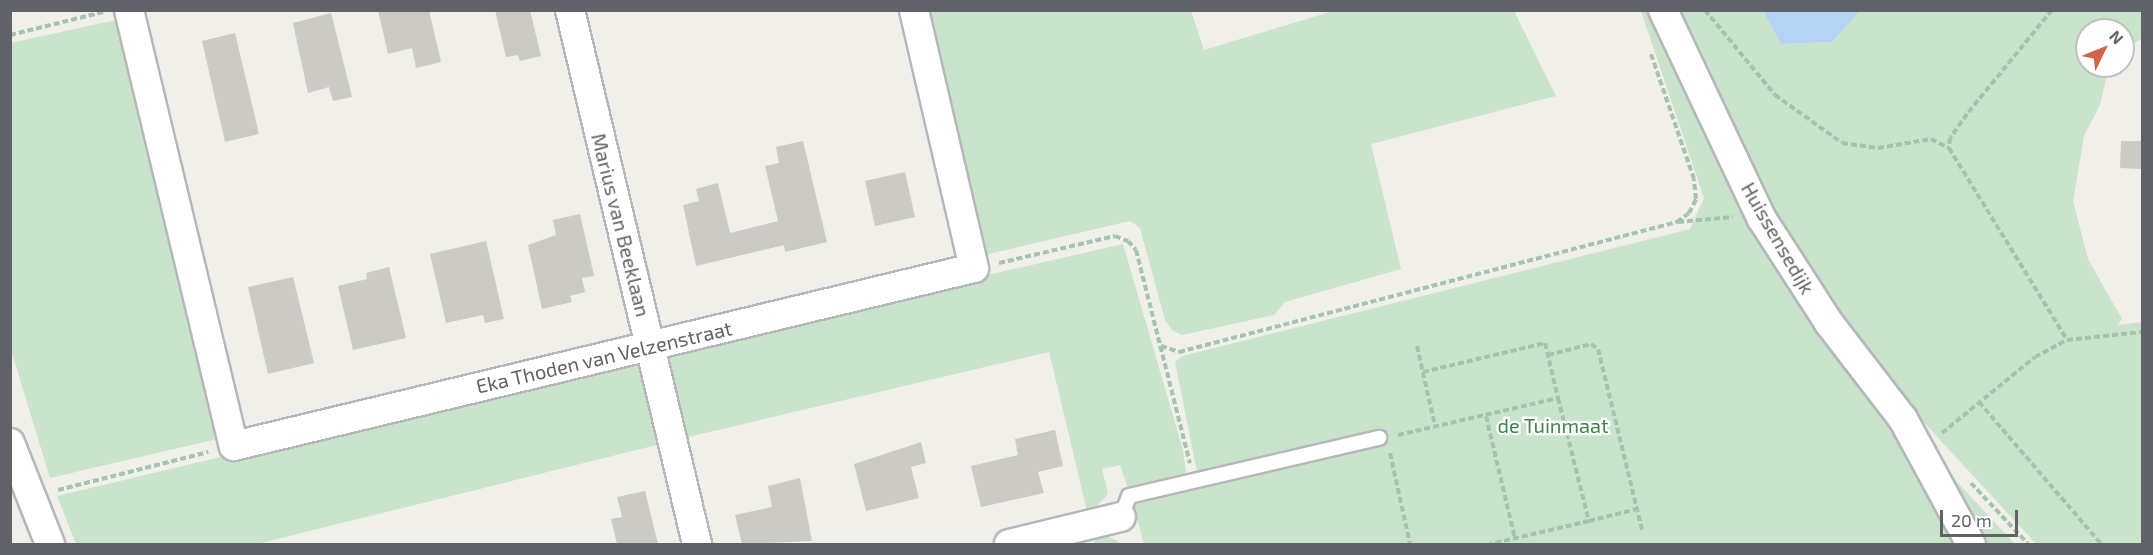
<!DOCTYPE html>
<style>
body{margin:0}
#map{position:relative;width:2153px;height:555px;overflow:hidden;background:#f0efe9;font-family:"Exo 2",sans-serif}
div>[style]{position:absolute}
.green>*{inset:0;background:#c9e4cb}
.water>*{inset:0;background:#b4d3f5}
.building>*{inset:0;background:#cbcac5}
.path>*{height:4px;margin-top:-2px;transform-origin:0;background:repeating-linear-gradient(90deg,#a3c4af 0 6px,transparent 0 9px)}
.roads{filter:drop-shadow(2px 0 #b5b7bb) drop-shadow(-2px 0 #b5b7bb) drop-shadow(0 2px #b5b7bb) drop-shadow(0 -2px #b5b7bb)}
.service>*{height:14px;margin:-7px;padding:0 7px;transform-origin:7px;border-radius:7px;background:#fff}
.minor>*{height:28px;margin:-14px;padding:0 14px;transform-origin:14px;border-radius:14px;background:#fff}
span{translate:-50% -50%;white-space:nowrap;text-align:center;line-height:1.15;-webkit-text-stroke:4.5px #fff;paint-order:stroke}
.street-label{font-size:20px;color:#606267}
.park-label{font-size:20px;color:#42834b}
.frame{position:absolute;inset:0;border:12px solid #606267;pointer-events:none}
.north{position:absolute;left:2075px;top:18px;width:60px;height:60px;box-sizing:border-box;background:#fff;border:2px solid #bfc0c2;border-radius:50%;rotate:47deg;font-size:16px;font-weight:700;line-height:24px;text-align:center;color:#606267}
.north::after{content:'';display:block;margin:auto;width:21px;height:27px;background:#d4614a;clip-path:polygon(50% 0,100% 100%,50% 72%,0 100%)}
.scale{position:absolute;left:1940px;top:510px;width:78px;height:27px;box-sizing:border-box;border:3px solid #606267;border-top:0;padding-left:8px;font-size:18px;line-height:21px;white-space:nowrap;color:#606267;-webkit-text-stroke:4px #fff;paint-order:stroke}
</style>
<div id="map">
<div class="green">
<div style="clip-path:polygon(1652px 10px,1959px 544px,1144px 544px,1133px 505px,1328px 458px,1325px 441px,1197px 472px,1175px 362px,1182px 356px,1690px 229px,1704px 198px,1641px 11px)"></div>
<div style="clip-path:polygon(922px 11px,1191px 11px,1204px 50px,1333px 11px,1514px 11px,1556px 96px,1371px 144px,1401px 269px,1285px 302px,1274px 315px,1182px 335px,1172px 330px,1165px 320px,1140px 228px,1130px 221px,980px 256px)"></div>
<div style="clip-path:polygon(1672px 11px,1763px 11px,1781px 44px,1832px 42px,1860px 11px,2142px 11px,2142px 38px,2123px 51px,2123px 30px,2087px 30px,2087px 66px,2109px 66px,2100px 105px,2084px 136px,2073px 201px,2088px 259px,2122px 319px,2117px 325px,2142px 322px,2142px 544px,2036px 544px,1882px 377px,1812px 284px,1729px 132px)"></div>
<div style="clip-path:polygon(116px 20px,125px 42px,217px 439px,50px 478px,11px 350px,10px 43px)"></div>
<div style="clip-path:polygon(1123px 244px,1183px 450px,1186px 474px,1128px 489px,1120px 465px,1102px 469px,1108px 494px,1088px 515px,1049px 352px,684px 438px,670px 375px,669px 353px,678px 346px)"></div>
<div style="clip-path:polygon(628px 360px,637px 364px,645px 376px,661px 444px,257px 544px,76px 544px,57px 496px)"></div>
<div style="clip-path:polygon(1943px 467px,2015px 544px,1980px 544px)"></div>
<div style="clip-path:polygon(1104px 534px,1119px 542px,1120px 544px,1095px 544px,1093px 535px)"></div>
</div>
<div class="water">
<div style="clip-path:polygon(1763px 11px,1860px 11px,1832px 42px,1781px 44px)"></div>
</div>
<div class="building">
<div style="clip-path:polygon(378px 10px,429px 10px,441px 62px,416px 68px,412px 48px,388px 54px)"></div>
<div style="clip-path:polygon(495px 10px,530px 10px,541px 56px,520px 61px,518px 55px,506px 57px)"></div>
<div style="clip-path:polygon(331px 13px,352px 97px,333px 101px,329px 87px,308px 93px,293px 23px)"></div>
<div style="clip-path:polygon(235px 33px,259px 134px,225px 142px,202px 41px)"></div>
<div style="clip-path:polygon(803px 141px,827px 242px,785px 252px,784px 245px,696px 266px,683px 205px,699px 201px,696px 189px,718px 183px,730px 233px,778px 221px,765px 166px,779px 163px,776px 147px)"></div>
<div style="clip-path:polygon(2121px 141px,2142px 141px,2142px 169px,2120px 168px)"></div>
<div style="clip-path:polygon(905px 172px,915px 217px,875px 226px,865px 181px)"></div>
<div style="clip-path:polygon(580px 214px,594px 276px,582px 278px,585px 292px,570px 296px,572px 302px,542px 309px,528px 245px,556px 235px,553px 220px)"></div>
<div style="clip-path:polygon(486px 241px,504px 319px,485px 323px,483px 315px,446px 323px,430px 254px)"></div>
<div style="clip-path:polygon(389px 267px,406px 338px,353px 350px,338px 286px,367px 279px,366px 273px)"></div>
<div style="clip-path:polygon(293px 277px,314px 363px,268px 374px,248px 287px)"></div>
<div style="clip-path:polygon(1055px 430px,1063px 466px,1038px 472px,1044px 493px,981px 507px,971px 466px,1018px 455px,1015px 439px)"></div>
<div style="clip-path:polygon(921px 442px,926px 463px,911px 467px,919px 498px,866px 511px,854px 464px)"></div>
<div style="clip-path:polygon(800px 478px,812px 541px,742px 544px,735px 515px,772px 507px,768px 486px)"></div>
<div style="clip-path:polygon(645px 491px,658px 544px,617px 544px,611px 519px,622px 517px,617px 497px)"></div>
</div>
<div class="path">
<div style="left:1705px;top:10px;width:110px;rotate:50.5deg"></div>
<div style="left:1775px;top:95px;width:82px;rotate:35.6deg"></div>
<div style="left:1842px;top:143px;width:36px;rotate:8deg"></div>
<div style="left:1878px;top:148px;width:54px;rotate:-9.6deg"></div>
<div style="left:1931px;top:139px;width:20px;rotate:27deg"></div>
<div style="left:2052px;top:10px;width:134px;rotate:129.3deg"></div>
<div style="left:1967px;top:114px;width:29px;rotate:125deg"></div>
<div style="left:1950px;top:138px;width:10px;rotate:96deg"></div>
<div style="left:1949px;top:148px;width:225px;rotate:58.4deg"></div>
<div style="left:10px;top:35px;width:96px;rotate:-13.9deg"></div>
<div style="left:1678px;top:222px;width:55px;rotate:-5.2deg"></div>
<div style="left:999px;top:263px;width:119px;rotate:-13.1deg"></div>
<div style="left:1115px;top:236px;width:14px;rotate:21deg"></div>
<div style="left:1128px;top:241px;width:12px;rotate:48deg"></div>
<div style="left:1136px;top:250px;width:220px;rotate:75.8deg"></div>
<div style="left:1161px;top:346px;width:19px;rotate:18deg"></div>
<div style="left:1179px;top:352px;width:515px;rotate:-14.63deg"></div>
<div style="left:1677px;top:222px;width:15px;rotate:-37deg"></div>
<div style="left:1689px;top:213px;width:16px;rotate:-63deg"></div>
<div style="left:1696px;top:199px;width:20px;rotate:-96deg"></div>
<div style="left:1694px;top:179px;width:135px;rotate:-109deg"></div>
<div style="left:1417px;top:346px;width:82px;rotate:77.3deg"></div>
<div style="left:1548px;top:355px;width:44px;rotate:-14.3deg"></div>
<div style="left:1591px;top:344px;width:9px;rotate:36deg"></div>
<div style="left:1598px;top:349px;width:186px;rotate:76.3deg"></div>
<div style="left:1423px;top:372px;width:125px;rotate:-13.4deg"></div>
<div style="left:1545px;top:343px;width:57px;rotate:76.7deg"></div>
<div style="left:1979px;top:402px;width:187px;rotate:49.3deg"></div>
<div style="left:1486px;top:416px;width:126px;rotate:76.7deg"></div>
<div style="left:1942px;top:433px;width:120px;rotate:-39.3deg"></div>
<div style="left:2035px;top:357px;width:36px;rotate:-28deg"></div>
<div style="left:2067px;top:340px;width:75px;rotate:-6.1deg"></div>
<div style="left:1398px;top:435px;width:164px;rotate:-13deg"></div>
<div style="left:1558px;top:398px;width:127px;rotate:75.9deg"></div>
<div style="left:1589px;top:521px;width:102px;rotate:166.9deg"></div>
<div style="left:1390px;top:453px;width:93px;rotate:77.6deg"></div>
<div style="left:1971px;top:483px;width:83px;rotate:46.9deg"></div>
<div style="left:58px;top:490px;width:155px;rotate:-14.2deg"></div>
<div style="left:1589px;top:521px;width:49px;rotate:-14deg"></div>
</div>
<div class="roads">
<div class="service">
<div style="left:1121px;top:517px;width:22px;rotate:-69deg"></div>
<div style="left:1129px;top:496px;width:257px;rotate:-13.1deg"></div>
</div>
<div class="minor">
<div style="left:129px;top:10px;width:448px;rotate:76.5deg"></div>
<div style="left:234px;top:446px;width:761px;rotate:-13.53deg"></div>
<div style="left:974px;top:268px;width:265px;rotate:-103.1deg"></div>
<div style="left:570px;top:10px;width:549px;rotate:76.62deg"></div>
<div style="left:1663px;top:10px;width:231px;rotate:64.7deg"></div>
<div style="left:1762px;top:219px;width:124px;rotate:57.2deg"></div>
<div style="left:1829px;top:323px;width:121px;rotate:52.4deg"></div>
<div style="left:1903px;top:419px;width:142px;rotate:61.5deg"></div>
<div style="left:10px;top:443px;width:109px;rotate:68.4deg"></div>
<div style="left:1009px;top:544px;width:115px;rotate:-13.6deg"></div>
</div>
</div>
<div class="street-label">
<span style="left:621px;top:225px;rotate:76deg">Marius van Beeklaan</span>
<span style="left:1778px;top:238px;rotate:60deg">Huissensedijk</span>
<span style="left:604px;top:357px;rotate:-13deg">Eka Thoden van Velzenstraat</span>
</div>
<div class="park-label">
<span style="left:1553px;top:425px">de Tuinmaat</span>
</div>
<div class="frame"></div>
<div class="north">N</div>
<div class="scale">20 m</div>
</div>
